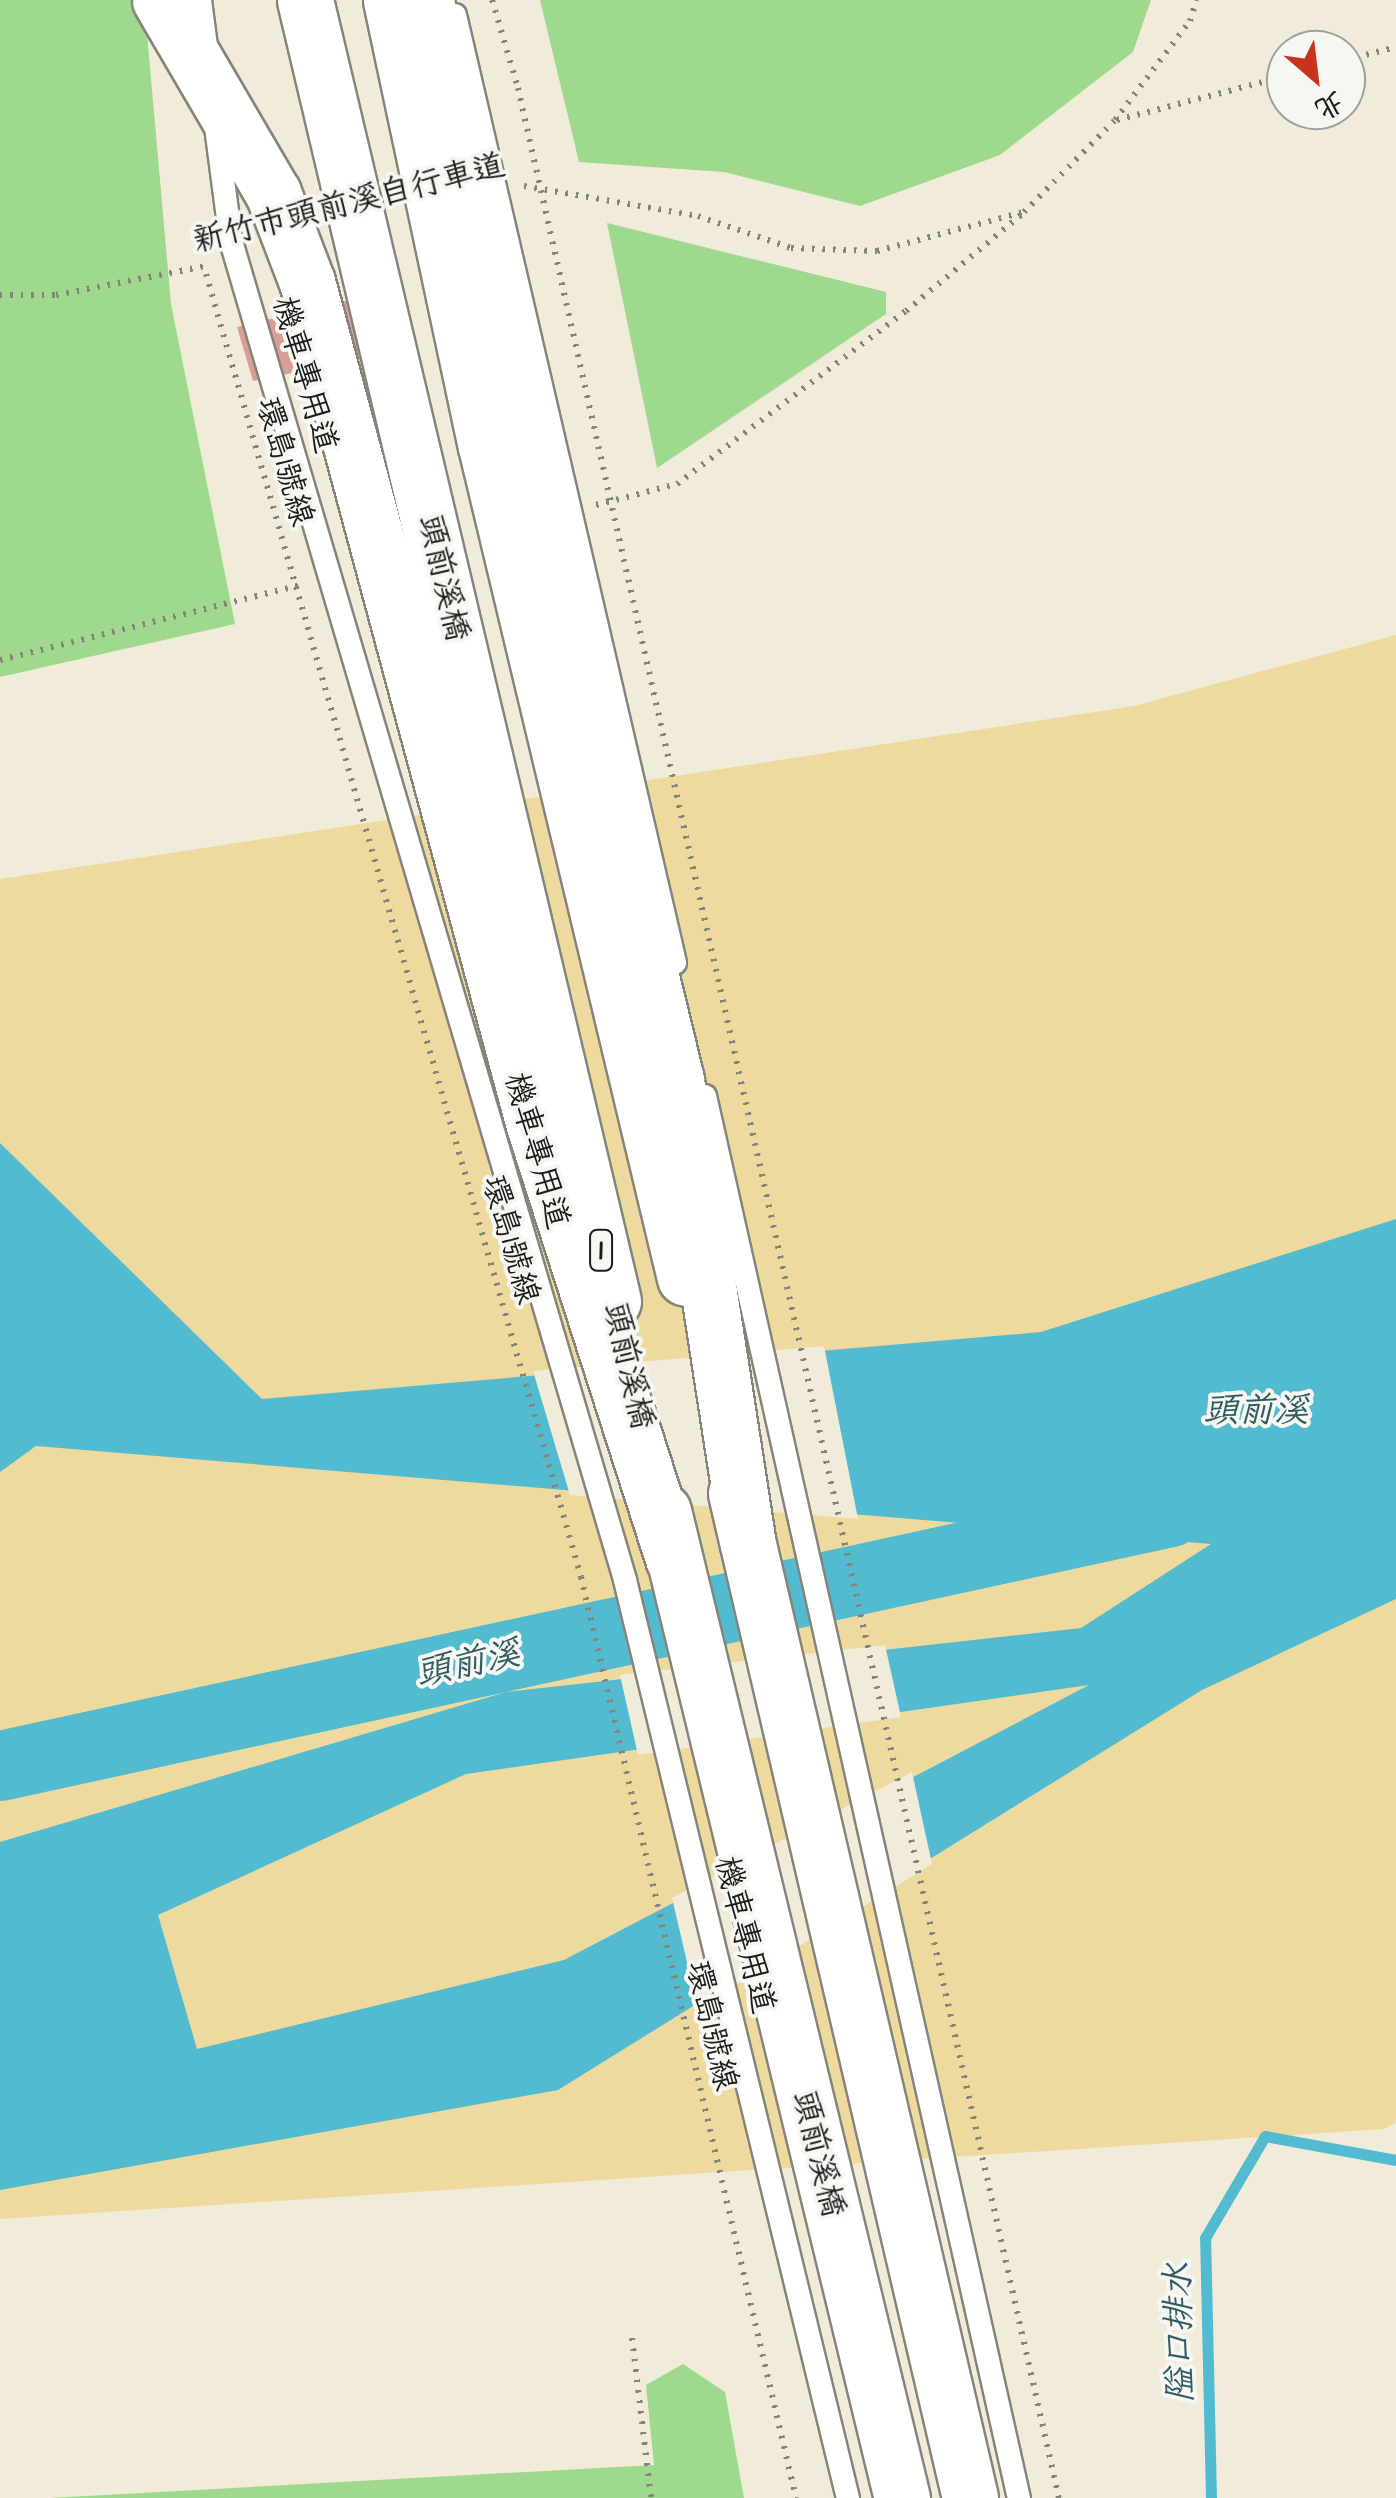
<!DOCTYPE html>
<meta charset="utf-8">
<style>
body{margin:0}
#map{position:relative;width:1396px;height:2498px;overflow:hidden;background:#f1ebd9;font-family:"Architects Daughter","LXGW WenKai TC",sans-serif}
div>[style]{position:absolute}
.green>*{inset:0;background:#9fd98d}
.sand>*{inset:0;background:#eeda9e}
.water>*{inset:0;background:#53bbd0}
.pier>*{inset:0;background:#f1ebd9}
.stream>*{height:11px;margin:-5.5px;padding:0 5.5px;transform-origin:5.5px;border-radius:5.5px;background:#53bbd0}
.river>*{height:70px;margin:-35px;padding:0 35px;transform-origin:35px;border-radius:35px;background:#53bbd0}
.building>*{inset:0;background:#d89f97}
.path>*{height:6px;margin-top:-3px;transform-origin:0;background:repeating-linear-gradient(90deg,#86847a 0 2.5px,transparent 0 10.5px)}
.path-bridge>*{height:6px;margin-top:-3px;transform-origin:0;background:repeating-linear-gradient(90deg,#86847a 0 2.5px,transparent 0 10.5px)}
.bridges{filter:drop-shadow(2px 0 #86847a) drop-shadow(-2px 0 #86847a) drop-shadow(0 2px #86847a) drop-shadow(0 -2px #86847a)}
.lane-bridge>*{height:22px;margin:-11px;padding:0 11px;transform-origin:11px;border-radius:11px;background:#fff}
.primary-bridge>*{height:55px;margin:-27.5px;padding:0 27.5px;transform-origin:27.5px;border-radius:27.5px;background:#fff}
.highway-bridge>*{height:55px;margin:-27.5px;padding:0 27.5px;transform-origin:27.5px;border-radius:27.5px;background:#fff}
span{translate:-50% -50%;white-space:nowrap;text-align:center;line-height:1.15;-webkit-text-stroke:8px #f6f6f2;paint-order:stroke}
.shield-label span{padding:2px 8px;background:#f6f6f2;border:2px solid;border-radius:8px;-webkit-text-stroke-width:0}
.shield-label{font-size:30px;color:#1c1c1c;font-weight:700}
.street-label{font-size:32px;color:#1c1c1c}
.water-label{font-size:35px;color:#325c64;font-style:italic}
.north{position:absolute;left:1266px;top:30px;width:100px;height:100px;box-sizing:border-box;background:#f6f6f2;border:2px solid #9f9f9c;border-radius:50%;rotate:152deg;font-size:28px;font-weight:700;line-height:40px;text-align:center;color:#1c1c1c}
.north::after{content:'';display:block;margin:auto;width:35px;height:45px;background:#c8321e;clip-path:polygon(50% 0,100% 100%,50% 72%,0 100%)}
</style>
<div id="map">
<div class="green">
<div style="clip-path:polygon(0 0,144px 0,171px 304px,235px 624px,0 677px)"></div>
<div style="clip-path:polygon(540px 0,1151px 0,1133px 52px,1000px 155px,860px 206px,724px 172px,579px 162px)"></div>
<div style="clip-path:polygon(607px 223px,886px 292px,886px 314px,657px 468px)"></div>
<div style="clip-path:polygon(683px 2364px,725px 2392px,744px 2498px,50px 2498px,654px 2465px,646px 2385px)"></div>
</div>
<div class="sand">
<div style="clip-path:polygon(1396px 635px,1396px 2122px,1384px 2129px,0 2219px,0 879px,1134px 706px)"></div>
</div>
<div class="water">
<div style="clip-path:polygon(evenodd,0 1143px,262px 1399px,1041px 1332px,1396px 1219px,1396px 1599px,1202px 1690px,558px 2090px,0 2190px,0 1842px,506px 1692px,1081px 1628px,1211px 1544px,36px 1446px,0 1472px,0 1143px,1089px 1685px,564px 1960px,197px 2049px,158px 1915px,466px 1774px,1089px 1685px)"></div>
</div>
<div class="pier">
<div style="clip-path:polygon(824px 1346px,858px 1519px,570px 1495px,533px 1371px)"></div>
<div style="clip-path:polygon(885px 1645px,901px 1717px,638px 1755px,620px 1675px)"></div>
<div style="clip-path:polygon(912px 1772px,932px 1864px,698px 2009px,672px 1898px)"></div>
</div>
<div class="stream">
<div style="left:1211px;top:2498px;width:260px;rotate:-91.3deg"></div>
<div style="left:1205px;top:2238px;width:118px;rotate:-59.5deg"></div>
<div style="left:1265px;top:2136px;width:133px;rotate:10.4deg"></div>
</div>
<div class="river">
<div style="left:0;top:1766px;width:1198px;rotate:-12.24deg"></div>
</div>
<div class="building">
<div style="clip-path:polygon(394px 289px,410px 349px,253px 381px,237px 327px)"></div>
</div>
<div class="path">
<div style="left:1346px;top:60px;width:52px;rotate:-14.6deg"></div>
<div style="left:1117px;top:120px;width:175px;rotate:-14.6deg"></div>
<div style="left:524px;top:186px;width:177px;rotate:9.8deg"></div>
<div style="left:698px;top:216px;width:98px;rotate:19deg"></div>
<div style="left:791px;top:248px;width:86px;rotate:2deg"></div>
<div style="left:877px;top:251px;width:152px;rotate:-14.9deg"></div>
<div style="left:1024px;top:212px;width:129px;rotate:-45.3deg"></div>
<div style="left:1115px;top:120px;width:124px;rotate:-52.9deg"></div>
<div style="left:1190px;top:21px;width:22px;rotate:-74deg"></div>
<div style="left:0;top:295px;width:56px"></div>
<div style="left:56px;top:295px;width:153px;rotate:-10.9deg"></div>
<div style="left:596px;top:505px;width:84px;rotate:-14.5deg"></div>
<div style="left:677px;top:484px;width:287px;rotate:-37.1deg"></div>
<div style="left:906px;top:311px;width:153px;rotate:-39.9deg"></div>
<div style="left:0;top:660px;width:313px;rotate:-14deg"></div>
<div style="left:632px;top:2338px;width:161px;rotate:83.2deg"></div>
</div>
<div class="path-bridge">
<div style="left:492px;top:0;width:92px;rotate:73.5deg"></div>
<div style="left:518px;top:88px;width:2470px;rotate:77.35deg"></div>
<div style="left:206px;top:274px;width:1356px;rotate:73.94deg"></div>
<div style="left:581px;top:1577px;width:946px;rotate:76.86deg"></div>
</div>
<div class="bridges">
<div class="lane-bridge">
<div style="left:200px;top:0;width:46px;rotate:82.6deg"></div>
<div style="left:455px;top:15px;width:973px;rotate:76.93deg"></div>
<div style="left:216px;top:127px;width:115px;rotate:82.5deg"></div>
<div style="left:231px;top:241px;width:1396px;rotate:73.6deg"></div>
<div style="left:625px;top:1580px;width:945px;rotate:76.35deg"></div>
<div style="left:705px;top:1096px;width:1437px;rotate:77.38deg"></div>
</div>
<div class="primary-bridge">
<div style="left:305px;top:0;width:1337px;rotate:76.68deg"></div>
<div style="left:391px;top:0;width:456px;rotate:78deg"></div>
<div style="left:486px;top:446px;width:855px;rotate:76.55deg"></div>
<div style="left:736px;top:1493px;width:1032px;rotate:76.89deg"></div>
<div style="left:663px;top:1511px;width:1016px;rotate:76.39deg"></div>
</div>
<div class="highway-bridge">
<div style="left:160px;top:0;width:224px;rotate:59.7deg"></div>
<div style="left:273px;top:193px;width:95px;rotate:69.1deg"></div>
<div style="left:307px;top:282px;width:870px;rotate:74.94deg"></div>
<div style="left:533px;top:1122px;width:458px;rotate:72.2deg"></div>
<div style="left:426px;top:0;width:227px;rotate:79.3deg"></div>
<div style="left:468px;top:223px;width:882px;rotate:76.36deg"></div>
<div style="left:676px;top:1080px;width:466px;rotate:81.2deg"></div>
</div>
</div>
<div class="shield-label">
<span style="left:601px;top:1250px">1</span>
</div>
<div class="street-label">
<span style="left:349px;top:204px;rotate:-14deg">新竹市頭前溪自行車道</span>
<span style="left:304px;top:375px;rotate:74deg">機車專用道</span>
<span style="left:284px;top:462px;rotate:74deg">環島1號線</span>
<span style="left:443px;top:578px;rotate:77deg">頭前溪橋</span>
<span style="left:536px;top:1151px;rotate:74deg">機車專用道</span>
<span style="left:510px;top:1240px;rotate:74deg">環島1號線</span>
<span style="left:628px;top:1366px;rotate:77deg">頭前溪橋</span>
<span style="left:744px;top:1935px;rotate:76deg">機車專用道</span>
<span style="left:711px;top:2026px;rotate:77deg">環島1號線</span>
<span style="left:818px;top:2154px;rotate:76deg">頭前溪橋</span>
</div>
<div class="water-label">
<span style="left:1256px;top:1411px">頭前溪</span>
<span style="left:468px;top:1664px;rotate:-12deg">頭前溪</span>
<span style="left:1180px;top:2333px;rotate:-91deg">隘口排水</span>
</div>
<div class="north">北</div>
</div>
